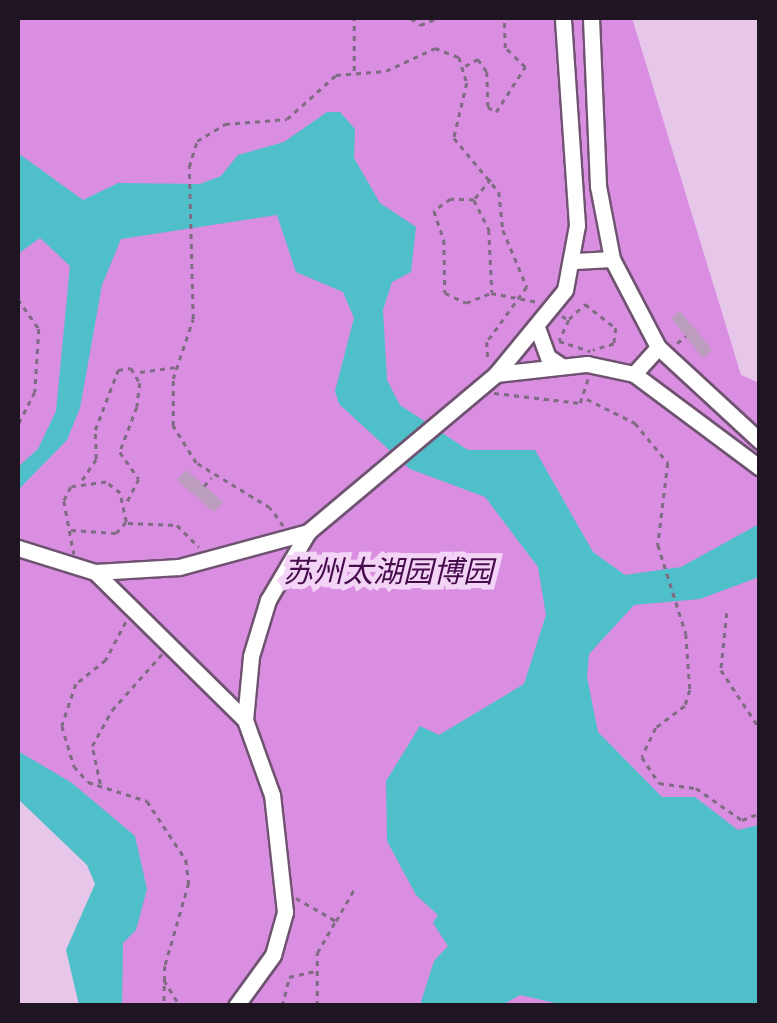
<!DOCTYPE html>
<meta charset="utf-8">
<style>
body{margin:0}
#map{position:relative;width:777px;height:1023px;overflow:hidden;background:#e6c7e9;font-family:Spectral,"Noto Sans SC",serif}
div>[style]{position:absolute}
.green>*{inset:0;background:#d98ee1}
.water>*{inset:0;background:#4fbfc9}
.building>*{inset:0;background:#bb9dbe}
.path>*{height:2.5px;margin-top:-1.25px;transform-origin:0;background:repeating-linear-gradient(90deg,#7f6b82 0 5px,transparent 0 10px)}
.roads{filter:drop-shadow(2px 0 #6f5371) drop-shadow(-2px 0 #6f5371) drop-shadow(0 2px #6f5371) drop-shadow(0 -2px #6f5371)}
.minor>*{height:15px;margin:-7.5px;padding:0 7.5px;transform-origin:7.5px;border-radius:7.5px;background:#fff}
span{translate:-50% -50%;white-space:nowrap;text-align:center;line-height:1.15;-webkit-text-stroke:10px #f3d4f6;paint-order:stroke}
.park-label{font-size:30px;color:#460c4c;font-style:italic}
.frame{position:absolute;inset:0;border:20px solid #1f1421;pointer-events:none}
</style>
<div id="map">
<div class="green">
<div style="clip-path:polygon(18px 18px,632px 18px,741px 375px,759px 383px,759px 1005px,88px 1005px,123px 854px,18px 763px)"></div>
</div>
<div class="water">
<div style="clip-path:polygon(327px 112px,340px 112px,355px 129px,354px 158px,380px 203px,416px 227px,411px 272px,392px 282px,383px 310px,387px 380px,400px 405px,468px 450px,535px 450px,593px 552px,625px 575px,681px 567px,759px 524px,759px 577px,700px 599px,634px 605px,589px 654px,587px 677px,598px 732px,662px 797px,695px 797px,738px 830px,759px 825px,759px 1005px,568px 1006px,520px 995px,502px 1005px,420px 1005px,434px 961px,448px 946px,433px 923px,438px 915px,416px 895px,387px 841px,386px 781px,420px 726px,439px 735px,524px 684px,546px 615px,538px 567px,485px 497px,410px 469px,339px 404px,335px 391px,354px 318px,343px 292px,296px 272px,277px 215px,121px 239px,102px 285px,80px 408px,67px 440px,18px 490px,18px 467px,38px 449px,56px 411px,70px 266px,40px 238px,18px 254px,18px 153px,83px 200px,118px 183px,200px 184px,221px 176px,238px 155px,284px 142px)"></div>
<div style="clip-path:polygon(18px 751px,72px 783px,135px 836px,147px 889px,136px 930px,123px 943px,122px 1005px,79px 1005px,66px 950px,95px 884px,87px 865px,18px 799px)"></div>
</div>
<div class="building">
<div style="clip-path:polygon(680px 311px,712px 350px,703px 358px,671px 318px)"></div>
<div style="clip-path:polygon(186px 470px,223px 502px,214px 512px,177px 480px)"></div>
</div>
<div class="path">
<div style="left:411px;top:18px;width:11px;rotate:38deg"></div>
<div style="left:420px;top:25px;width:19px;rotate:-21deg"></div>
<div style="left:465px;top:66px;width:15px;rotate:-28deg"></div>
<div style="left:478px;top:59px;width:16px;rotate:55deg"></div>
<div style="left:487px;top:72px;width:35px;rotate:88deg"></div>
<div style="left:488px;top:107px;width:9px;rotate:32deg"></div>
<div style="left:496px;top:112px;width:54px;rotate:-57.2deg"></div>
<div style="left:525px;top:67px;width:28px;rotate:-136deg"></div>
<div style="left:505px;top:48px;width:30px;rotate:-92deg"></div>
<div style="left:354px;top:71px;width:53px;rotate:-90deg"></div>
<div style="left:491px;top:179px;width:27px;rotate:129deg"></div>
<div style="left:474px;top:200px;width:23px;rotate:-178deg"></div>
<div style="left:451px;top:199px;width:21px;rotate:145deg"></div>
<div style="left:434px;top:211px;width:31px;rotate:71deg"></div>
<div style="left:444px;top:240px;width:53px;rotate:88.9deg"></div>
<div style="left:445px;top:293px;width:23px;rotate:25deg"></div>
<div style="left:466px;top:303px;width:27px;rotate:-22deg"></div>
<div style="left:491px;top:293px;width:48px;rotate:10.8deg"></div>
<div style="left:474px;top:200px;width:34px;rotate:63deg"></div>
<div style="left:489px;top:230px;width:62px;rotate:87.2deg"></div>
<div style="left:18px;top:299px;width:37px;rotate:55deg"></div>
<div style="left:39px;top:329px;width:63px;rotate:93.6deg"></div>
<div style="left:35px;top:392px;width:37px;rotate:117deg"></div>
<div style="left:562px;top:316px;width:8px;rotate:30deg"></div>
<div style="left:569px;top:320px;width:23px;rotate:115deg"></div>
<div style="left:559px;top:341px;width:33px;rotate:18deg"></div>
<div style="left:569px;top:319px;width:22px;rotate:-43deg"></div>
<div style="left:585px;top:304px;width:39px;rotate:38deg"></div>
<div style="left:616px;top:328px;width:16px;rotate:97deg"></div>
<div style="left:614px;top:344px;width:22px;rotate:164deg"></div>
<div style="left:677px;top:343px;width:11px;rotate:-38deg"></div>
<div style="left:140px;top:372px;width:35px;rotate:-8deg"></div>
<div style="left:494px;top:393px;width:87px;rotate:6.6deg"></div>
<div style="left:580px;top:403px;width:26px;rotate:-72deg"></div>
<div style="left:587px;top:399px;width:54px;rotate:26.6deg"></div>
<div style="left:635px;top:423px;width:52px;rotate:50.5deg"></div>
<div style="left:668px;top:463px;width:83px;rotate:97deg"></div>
<div style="left:658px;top:545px;width:93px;rotate:72.5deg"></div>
<div style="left:686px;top:634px;width:56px;rotate:85.9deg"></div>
<div style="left:690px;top:690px;width:17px;rotate:107deg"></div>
<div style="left:685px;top:706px;width:36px;rotate:143deg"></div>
<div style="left:656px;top:728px;width:32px;rotate:116deg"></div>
<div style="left:642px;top:757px;width:31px;rotate:57deg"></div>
<div style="left:659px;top:783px;width:37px;rotate:8deg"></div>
<div style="left:696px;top:788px;width:56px;rotate:34.8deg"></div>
<div style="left:742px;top:820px;width:19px;rotate:-21deg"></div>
<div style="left:82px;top:480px;width:25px;rotate:-56deg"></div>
<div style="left:96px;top:459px;width:29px;rotate:-92deg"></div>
<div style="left:95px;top:430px;width:64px;rotate:-69deg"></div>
<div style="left:118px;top:370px;width:13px;rotate:-9deg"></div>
<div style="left:131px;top:368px;width:17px;rotate:59deg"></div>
<div style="left:140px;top:383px;width:24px;rotate:97deg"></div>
<div style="left:137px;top:407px;width:48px;rotate:110.7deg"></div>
<div style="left:120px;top:452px;width:33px;rotate:55deg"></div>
<div style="left:139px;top:479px;width:29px;rotate:117deg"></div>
<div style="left:204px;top:486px;width:11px;rotate:-49deg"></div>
<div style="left:128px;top:523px;width:49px;rotate:2.3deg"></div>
<div style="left:177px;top:525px;width:31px;rotate:45deg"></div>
<div style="left:283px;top:526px;width:22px;rotate:-126deg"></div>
<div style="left:270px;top:508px;width:87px;rotate:-148.7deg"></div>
<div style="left:196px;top:463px;width:44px;rotate:-121.9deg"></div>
<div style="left:173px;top:426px;width:47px;rotate:-90deg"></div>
<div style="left:173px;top:379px;width:63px;rotate:-71.6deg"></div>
<div style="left:193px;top:319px;width:152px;rotate:-91.5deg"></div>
<div style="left:189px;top:167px;width:27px;rotate:-73deg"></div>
<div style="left:197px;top:141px;width:33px;rotate:-31deg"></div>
<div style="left:225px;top:124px;width:62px;rotate:-4.6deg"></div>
<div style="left:287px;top:119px;width:66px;rotate:-41.9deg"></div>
<div style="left:336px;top:75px;width:50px;rotate:-4.6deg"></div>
<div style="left:386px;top:71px;width:54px;rotate:-25.1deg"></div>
<div style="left:435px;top:48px;width:26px;rotate:21deg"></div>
<div style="left:459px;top:57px;width:27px;rotate:73deg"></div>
<div style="left:467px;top:83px;width:57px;rotate:103.3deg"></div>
<div style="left:454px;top:138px;width:70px;rotate:50.2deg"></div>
<div style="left:499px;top:192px;width:38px;rotate:84deg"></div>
<div style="left:503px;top:230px;width:62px;rotate:67.2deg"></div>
<div style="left:527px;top:287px;width:68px;rotate:126deg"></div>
<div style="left:487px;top:342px;width:19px;rotate:87deg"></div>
<div style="left:71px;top:530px;width:45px;rotate:3.8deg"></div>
<div style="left:116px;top:533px;width:15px;rotate:-48deg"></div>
<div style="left:126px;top:522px;width:30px;rotate:-102deg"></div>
<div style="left:120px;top:493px;width:18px;rotate:-142deg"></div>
<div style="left:106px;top:482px;width:35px;rotate:172deg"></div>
<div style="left:71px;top:487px;width:16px;rotate:117deg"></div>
<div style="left:64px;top:501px;width:54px;rotate:79.3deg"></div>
<div style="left:727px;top:613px;width:57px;rotate:96deg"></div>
<div style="left:721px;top:670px;width:71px;rotate:56.5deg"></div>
<div style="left:126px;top:622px;width:43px;rotate:117.8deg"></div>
<div style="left:106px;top:660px;width:38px;rotate:141deg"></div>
<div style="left:76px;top:684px;width:44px;rotate:108.4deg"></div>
<div style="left:62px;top:726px;width:42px;rotate:73.3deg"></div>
<div style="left:74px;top:766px;width:21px;rotate:49deg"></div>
<div style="left:88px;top:782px;width:62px;rotate:17.9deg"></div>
<div style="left:147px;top:801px;width:71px;rotate:56.5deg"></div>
<div style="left:186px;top:860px;width:23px;rotate:83deg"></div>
<div style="left:189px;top:883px;width:86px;rotate:106.1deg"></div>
<div style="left:165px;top:966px;width:40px;rotate:91.4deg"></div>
<div style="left:100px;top:784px;width:39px;rotate:-102deg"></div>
<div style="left:92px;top:746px;width:41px;rotate:-60.9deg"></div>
<div style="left:112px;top:710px;width:75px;rotate:-48.2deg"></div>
<div style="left:296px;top:898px;width:46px;rotate:29.9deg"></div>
<div style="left:336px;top:921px;width:40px;rotate:-60.3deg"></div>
<div style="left:164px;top:980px;width:31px;rotate:58deg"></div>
<div style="left:282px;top:1006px;width:30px;rotate:-76deg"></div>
<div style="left:289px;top:977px;width:27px;rotate:-13deg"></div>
<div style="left:317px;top:1006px;width:53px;rotate:-90deg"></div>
<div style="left:317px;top:953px;width:36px;rotate:-60deg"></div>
</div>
<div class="roads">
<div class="minor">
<div style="left:591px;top:18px;width:168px;rotate:87.6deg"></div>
<div style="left:598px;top:186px;width:74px;rotate:79.1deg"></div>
<div style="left:575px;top:261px;width:37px;rotate:-3deg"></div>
<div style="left:612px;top:259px;width:99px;rotate:62.4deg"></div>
<div style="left:658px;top:347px;width:139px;rotate:42.7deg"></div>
<div style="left:538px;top:330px;width:29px;rotate:70deg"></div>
<div style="left:548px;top:357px;width:14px;rotate:34deg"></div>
<div style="left:496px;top:374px;width:92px;rotate:-6.3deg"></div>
<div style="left:587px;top:364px;width:48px;rotate:12deg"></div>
<div style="left:634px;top:374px;width:36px;rotate:-48deg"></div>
<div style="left:634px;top:374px;width:157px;rotate:36.7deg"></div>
<div style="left:18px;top:548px;width:81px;rotate:17.3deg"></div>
<div style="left:95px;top:572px;width:211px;rotate:44.6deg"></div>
<div style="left:95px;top:572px;width:84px;rotate:-3.4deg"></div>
<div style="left:179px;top:567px;width:134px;rotate:-15.2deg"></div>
<div style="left:236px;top:1006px;width:63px;rotate:-54deg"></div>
<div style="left:273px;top:955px;width:45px;rotate:-74.4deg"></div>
<div style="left:285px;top:912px;width:118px;rotate:-96.3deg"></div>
<div style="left:272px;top:795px;width:80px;rotate:-109.8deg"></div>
<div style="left:245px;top:720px;width:64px;rotate:-84.6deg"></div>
<div style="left:251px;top:656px;width:59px;rotate:-73.1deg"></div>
<div style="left:268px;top:600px;width:79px;rotate:-59.5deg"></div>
<div style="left:308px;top:532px;width:246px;rotate:-40deg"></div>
<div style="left:496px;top:374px;width:109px;rotate:-50.6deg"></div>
<div style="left:565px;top:290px;width:66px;rotate:-79.5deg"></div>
<div style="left:577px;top:225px;width:207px;rotate:-93.9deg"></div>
</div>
</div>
<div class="park-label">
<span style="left:388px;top:573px">苏州太湖园博园</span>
</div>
<div class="frame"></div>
</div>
